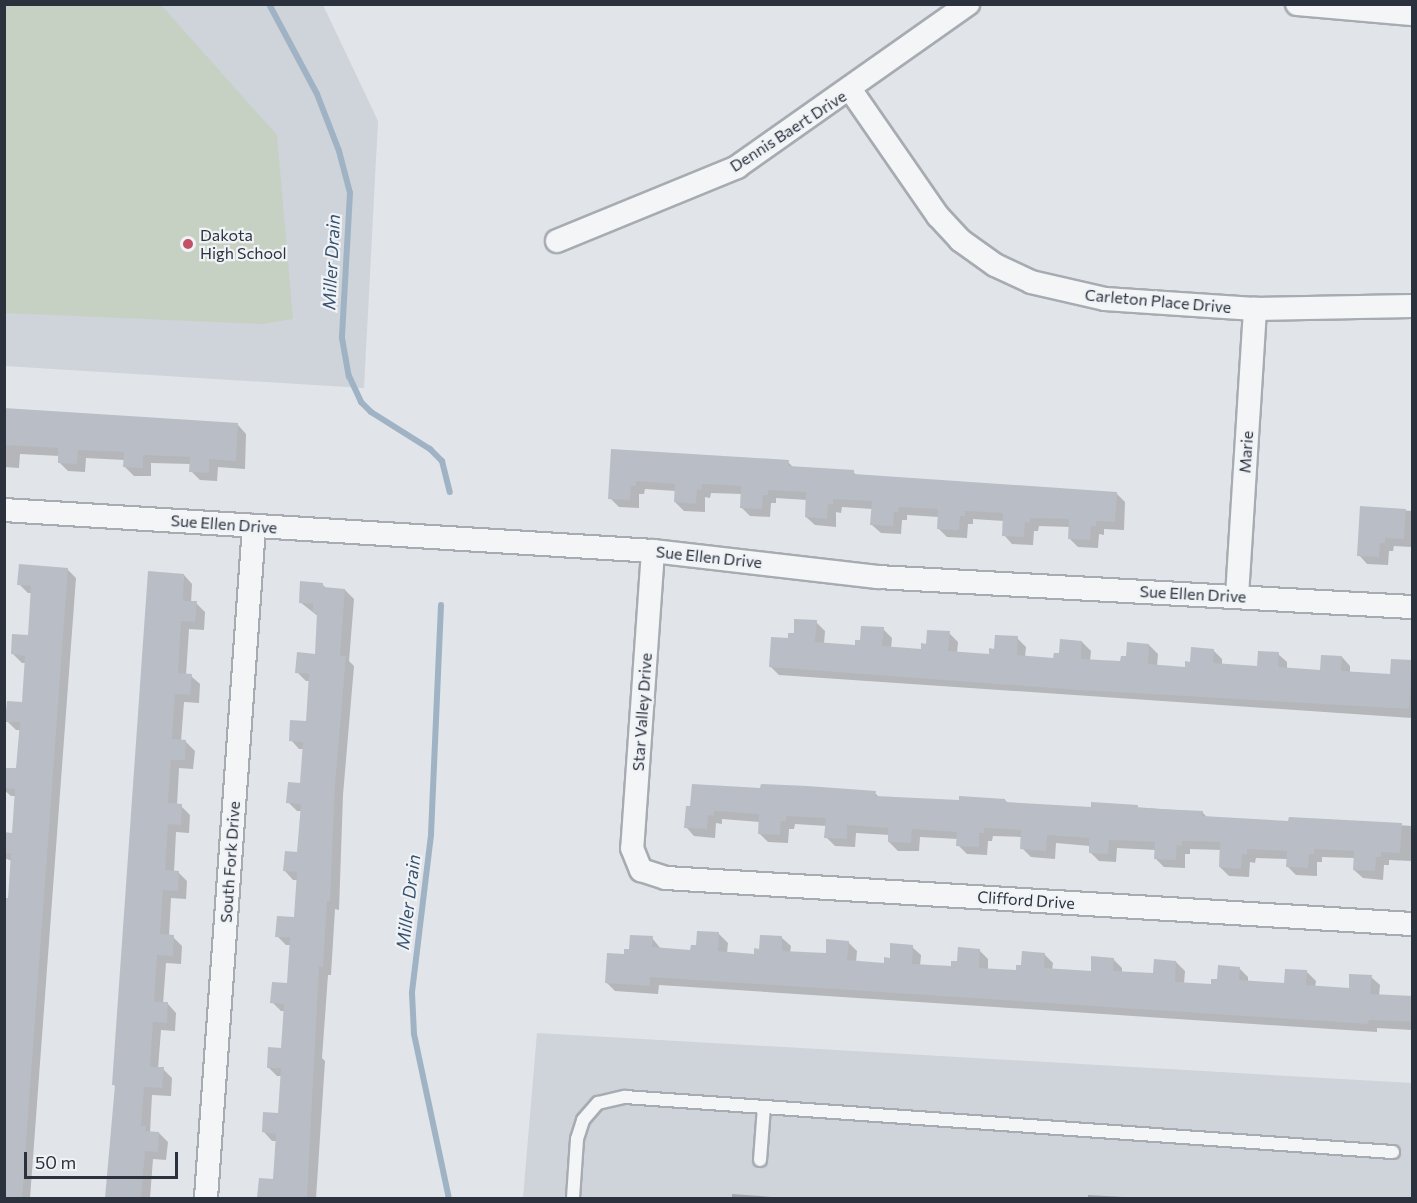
<!DOCTYPE html>
<style>
body{margin:0}
#map{position:relative;width:1417px;height:1203px;overflow:hidden;background:#e1e4e8;font-family:Commissioner,sans-serif}
div>[style]{position:absolute}
.built>*{inset:0;background:#cfd3da}
.green>*{inset:0;background:#c7d1c3}
.shadow>*{inset:0;background:#0003}
.stream>*{height:6px;margin:-3px;padding:0 3px;transform-origin:3px;border-radius:3px;background:#9fb3c5}
.building>*{inset:0;background:#b9bdc5}
.roads{filter:drop-shadow(2px 0 #a7abb2) drop-shadow(-2px 0 #a7abb2) drop-shadow(0 2px #a7abb2) drop-shadow(0 -2px #a7abb2)}
.service>*{height:12px;margin:-6px;padding:0 6px;transform-origin:6px;border-radius:6px;background:#f3f5f7}
.minor>*{height:22px;margin:-11px;padding:0 11px;transform-origin:11px;border-radius:11px;background:#f3f5f7}
.dots>*{width:16px;height:16px;translate:-50% -50%;box-sizing:border-box;border:3px solid #f0f3f6;border-radius:50%}
span{translate:-50% -50%;white-space:nowrap;text-align:center;line-height:1.15;-webkit-text-stroke:4.5px #f0f3f6;paint-order:stroke}
.street-label{font-size:16px;color:#2b323e}
.poi-label{font-size:16px;color:#2b323e}
.left{translate:0 -50%;text-align:left}
.water-label{font-size:18px;color:#38526f;font-style:italic}
.frame{position:absolute;inset:0;border:6px solid #2b323e;pointer-events:none}
.scale{position:absolute;left:24px;top:1152px;width:154px;height:27px;box-sizing:border-box;border:3px solid #2b323e;border-top:0;padding-left:8px;font-size:18px;line-height:21px;white-space:nowrap;color:#2b323e;-webkit-text-stroke:4px #f0f3f6;paint-order:stroke}
</style>
<div id="map">
<div class="built">
<div style="clip-path:polygon(4px 5px,323px 5px,378px 121px,364px 388px,5px 366px)"></div>
<div style="clip-path:polygon(537px 1033px,1412px 1083px,1412px 1198px,523px 1198px)"></div>
</div>
<div class="green">
<div style="clip-path:polygon(5px 4px,161px 5px,277px 135px,293px 319px,262px 324px,5px 313px)"></div>
</div>
<div class="shadow">
<div style="clip-path:polygon(4px 409px,238px 425px,246px 434px,245px 469px,218px 467px,217px 481px,200px 480px,191px 471px,191px 464px,151px 463px,151px 476px,134px 476px,125px 467px,125px 460px,86px 458px,85px 472px,68px 471px,59px 462px,60px 456px,20px 454px,19px 468px,4px 467px)"></div>
<div style="clip-path:polygon(612px 451px,788px 462px,794px 468px,853px 472px,858px 476px,1116px 493px,1125px 502px,1124px 530px,1104px 529px,1104px 535px,1099px 534px,1098px 548px,1078px 547px,1069px 538px,1070px 527px,1039px 526px,1038px 531px,1034px 531px,1033px 545px,1012px 544px,1004px 535px,1004px 521px,973px 519px,973px 524px,968px 524px,967px 538px,947px 537px,938px 528px,939px 517px,907px 515px,907px 520px,902px 520px,901px 534px,881px 533px,872px 525px,873px 509px,842px 507px,841px 513px,836px 512px,836px 527px,815px 525px,806px 517px,807px 500px,776px 498px,776px 503px,771px 503px,770px 517px,750px 516px,741px 507px,742px 494px,711px 493px,710px 498px,705px 497px,705px 512px,684px 511px,675px 502px,676px 491px,645px 489px,644px 494px,639px 494px,639px 508px,619px 507px,610px 498px)"></div>
<div style="clip-path:polygon(1361px 508px,1412px 511px,1412px 547px,1394px 546px,1393px 551px,1389px 551px,1388px 565px,1367px 564px,1359px 555px)"></div>
<div style="clip-path:polygon(67px 569px,76px 578px,30px 1198px,4px 1198px,4px 967px,12px 861px,4px 858px,4px 834px,13px 835px,16px 796px,11px 796px,4px 790px,4px 769px,18px 770px,20px 730px,16px 730px,7px 721px,24px 704px,26px 663px,22px 663px,13px 654px,30px 637px,32px 593px,28px 593px,19px 584px)"></div>
<div style="clip-path:polygon(184px 575px,192px 584px,191px 603px,196px 603px,205px 612px,204px 630px,189px 629px,186px 675px,191px 676px,200px 684px,199px 703px,184px 702px,181px 741px,186px 742px,195px 751px,193px 769px,179px 768px,177px 805px,181px 806px,190px 815px,189px 833px,176px 832px,174px 872px,178px 872px,187px 881px,186px 899px,171px 898px,169px 936px,173px 937px,182px 946px,181px 964px,166px 963px,163px 1004px,168px 1004px,176px 1013px,175px 1031px,161px 1030px,158px 1069px,163px 1069px,172px 1078px,171px 1096px,152px 1095px,150px 1133px,159px 1133px,168px 1142px,166px 1160px,153px 1159px,150px 1198px,106px 1198px,116px 1087px,113px 1084px)"></div>
<div style="clip-path:polygon(322px 584px,327px 589px,345px 590px,354px 599px,349px 661px,354px 666px,343px 795px,339px 910px,335px 909px,331px 975px,328px 975px,322px 1058px,325px 1061px,316px 1198px,260px 1198px,275px 1180px,277px 1141px,272px 1141px,264px 1132px,279px 1115px,282px 1076px,277px 1076px,268px 1067px,283px 1050px,285px 1011px,281px 1011px,272px 1002px,288px 985px,291px 945px,286px 945px,277px 936px,296px 919px,298px 880px,293px 880px,285px 871px,299px 853px,302px 811px,297px 811px,288px 802px,302px 785px,304px 749px,299px 749px,291px 740px,308px 723px,310px 681px,306px 681px,297px 672px,316px 655px,319px 617px,300px 602px)"></div>
<div style="clip-path:polygon(816px 622px,825px 631px,824px 644px,856px 647px,883px 629px,892px 638px,891px 648px,922px 650px,949px 633px,958px 642px,957px 653px,990px 655px,1017px 638px,1026px 647px,1025px 657px,1055px 660px,1082px 642px,1091px 651px,1090px 661px,1122px 663px,1149px 645px,1158px 654px,1157px 666px,1186px 668px,1213px 650px,1222px 659px,1222px 665px,1259px 668px,1278px 654px,1287px 662px,1287px 669px,1321px 671px,1342px 657px,1350px 666px,1350px 673px,1391px 675px,1412px 662px,1412px 718px,779px 675px,770px 666px,790px 640px)"></div>
<div style="clip-path:polygon(875px 793px,880px 798px,960px 802px,1005px 800px,1009px 804px,1092px 809px,1093px 804px,1202px 812px,1208px 818px,1290px 823px,1290px 818px,1412px 826px,1412px 861px,1389px 860px,1389px 865px,1384px 865px,1383px 880px,1363px 878px,1354px 870px,1355px 858px,1322px 857px,1322px 862px,1317px 862px,1317px 876px,1296px 875px,1287px 866px,1288px 859px,1256px 858px,1255px 863px,1250px 862px,1249px 877px,1229px 876px,1220px 867px,1221px 850px,1190px 849px,1190px 854px,1185px 854px,1185px 868px,1164px 867px,1155px 858px,1156px 850px,1117px 848px,1116px 862px,1099px 861px,1090px 852px,1090px 846px,1056px 843px,1055px 859px,1031px 857px,1022px 848px,1022px 837px,993px 836px,992px 841px,988px 841px,987px 855px,967px 854px,958px 845px,958px 839px,920px 837px,919px 851px,898px 851px,889px 842px,890px 835px,856px 833px,855px 847px,835px 846px,826px 837px,827px 826px,795px 824px,794px 829px,789px 829px,788px 843px,768px 842px,759px 833px,760px 822px,722px 819px,722px 824px,716px 823px,715px 838px,694px 836px,686px 827px,687px 807px)"></div>
<div style="clip-path:polygon(719px 934px,728px 943px,727px 953px,755px 955px,782px 938px,791px 946px,790px 953px,827px 955px,848px 942px,857px 951px,856px 962px,886px 964px,912px 947px,921px 955px,920px 966px,953px 968px,979px 950px,988px 959px,988px 970px,1017px 972px,1044px 954px,1053px 963px,1052px 970px,1092px 972px,1113px 959px,1122px 968px,1122px 973px,1155px 975px,1176px 962px,1185px 971px,1184px 984px,1212px 986px,1239px 968px,1248px 977px,1248px 982px,1286px 985px,1307px 972px,1316px 981px,1315px 987px,1350px 990px,1371px 977px,1380px 985px,1379px 996px,1412px 998px,1412px 1030px,1377px 1028px,1377px 1032px,659px 985px,658px 994px,615px 991px,606px 982px,626px 956px,652px 938px,661px 949px,692px 952px)"></div>
<div style="clip-path:polygon(732px 1194px,786px 1198px,732px 1198px)"></div>
<div style="clip-path:polygon(1088px 1195px,1142px 1198px,1088px 1198px)"></div>
</div>
<div class="stream">
<div style="left:269px;top:4px;width:102px;rotate:61.9deg"></div>
<div style="left:317px;top:94px;width:61px;rotate:68.9deg"></div>
<div style="left:339px;top:151px;width:43px;rotate:75.3deg"></div>
<div style="left:350px;top:193px;width:145px;rotate:93.2deg"></div>
<div style="left:342px;top:338px;width:39px;rotate:80deg"></div>
<div style="left:349px;top:376px;width:29px;rotate:65deg"></div>
<div style="left:361px;top:402px;width:14px;rotate:45deg"></div>
<div style="left:371px;top:412px;width:70px;rotate:32.1deg"></div>
<div style="left:430px;top:449px;width:17px;rotate:45deg"></div>
<div style="left:442px;top:461px;width:32px;rotate:76deg"></div>
<div style="left:441px;top:605px;width:230px;rotate:92.5deg"></div>
<div style="left:431px;top:835px;width:159px;rotate:96.9deg"></div>
<div style="left:412px;top:993px;width:41px;rotate:87.2deg"></div>
<div style="left:414px;top:1034px;width:168px;rotate:78deg"></div>
</div>
<div class="building">
<div style="clip-path:polygon(4px 408px,238px 423px,236px 461px,209px 459px,209px 473px,189px 472px,190px 457px,143px 455px,143px 468px,123px 467px,124px 452px,78px 450px,77px 464px,58px 463px,58px 448px,4px 445px)"></div>
<div style="clip-path:polygon(611px 449px,789px 460px,788px 466px,854px 470px,854px 474px,1117px 492px,1115px 522px,1096px 521px,1096px 526px,1091px 526px,1090px 540px,1068px 539px,1069px 519px,1030px 518px,1030px 523px,1025px 522px,1024px 537px,1002px 536px,1003px 513px,965px 511px,965px 516px,960px 516px,959px 530px,937px 529px,938px 509px,899px 507px,898px 512px,894px 512px,893px 526px,870px 525px,872px 501px,833px 499px,833px 505px,828px 504px,827px 519px,805px 517px,806px 492px,768px 490px,768px 495px,763px 495px,762px 509px,740px 508px,741px 486px,702px 484px,702px 490px,697px 489px,696px 504px,674px 502px,675px 484px,636px 481px,636px 486px,631px 486px,630px 500px,608px 499px)"></div>
<div style="clip-path:polygon(1360px 506px,1406px 509px,1404px 539px,1385px 538px,1385px 543px,1380px 543px,1379px 557px,1357px 556px)"></div>
<div style="clip-path:polygon(19px 564px,68px 568px,22px 1198px,4px 1198px,4px 898px,8px 898px,11px 853px,4px 853px,4px 832px,12px 833px,15px 789px,4px 788px,4px 768px,16px 768px,20px 722px,5px 722px,7px 701px,22px 702px,25px 656px,11px 654px,12px 634px,28px 635px,31px 586px,17px 585px)"></div>
<div style="clip-path:polygon(148px 571px,184px 574px,183px 601px,197px 601px,195px 622px,181px 621px,178px 673px,192px 674px,190px 695px,175px 694px,172px 739px,186px 740px,185px 760px,171px 760px,168px 803px,182px 804px,181px 825px,168px 824px,165px 870px,179px 871px,178px 891px,163px 890px,160px 934px,174px 935px,173px 956px,157px 955px,154px 1002px,168px 1002px,167px 1023px,153px 1022px,150px 1067px,164px 1067px,162px 1088px,144px 1087px,141px 1126px,146px 1126px,145px 1131px,159px 1132px,158px 1152px,145px 1151px,141px 1198px,105px 1198px,115px 1085px,112px 1085px)"></div>
<div style="clip-path:polygon(300px 581px,323px 583px,323px 587px,345px 589px,340px 656px,346px 656px,335px 786px,330px 901px,327px 901px,323px 967px,319px 966px,307px 1198px,257px 1198px,259px 1178px,273px 1179px,276px 1134px,262px 1132px,263px 1112px,278px 1113px,281px 1068px,267px 1068px,268px 1047px,281px 1048px,284px 1004px,270px 1003px,272px 982px,287px 983px,290px 937px,275px 937px,277px 916px,294px 917px,297px 872px,283px 871px,285px 851px,297px 852px,301px 804px,286px 803px,288px 782px,300px 783px,303px 742px,289px 741px,290px 720px,306px 721px,309px 674px,295px 673px,297px 652px,315px 654px,317px 613px,313px 613px,313px 604px,299px 603px)"></div>
<div style="clip-path:polygon(794px 619px,817px 620px,815px 642px,855px 645px,855px 640px,860px 640px,861px 626px,884px 627px,882px 646px,921px 649px,921px 643px,926px 644px,927px 630px,950px 631px,948px 651px,989px 654px,989px 648px,994px 649px,995px 635px,1018px 636px,1017px 655px,1053px 658px,1054px 653px,1059px 653px,1060px 639px,1082px 641px,1081px 659px,1120px 661px,1121px 656px,1126px 656px,1127px 642px,1149px 644px,1148px 664px,1185px 667px,1185px 661px,1190px 662px,1191px 647px,1214px 649px,1213px 663px,1257px 666px,1258px 651px,1279px 652px,1278px 667px,1320px 670px,1321px 655px,1342px 656px,1341px 671px,1390px 674px,1391px 659px,1412px 660px,1409px 709px,1079px 690px,769px 667px,771px 637px,788px 638px,788px 633px,794px 633px)"></div>
<div style="clip-path:polygon(692px 784px,760px 788px,761px 784px,807px 786px,876px 791px,875px 796px,959px 800px,959px 796px,1005px 799px,1005px 802px,1091px 807px,1091px 802px,1138px 805px,1138px 808px,1203px 811px,1202px 816px,1288px 821px,1289px 817px,1402px 823px,1400px 853px,1381px 852px,1381px 857px,1376px 857px,1375px 871px,1353px 870px,1354px 851px,1314px 849px,1314px 854px,1309px 854px,1308px 868px,1286px 867px,1287px 851px,1247px 849px,1247px 855px,1242px 854px,1241px 869px,1219px 867px,1220px 842px,1182px 841px,1182px 846px,1177px 845px,1176px 860px,1154px 859px,1155px 842px,1109px 840px,1108px 854px,1089px 853px,1089px 838px,1047px 835px,1046px 851px,1020px 849px,1021px 830px,984px 828px,984px 833px,979px 833px,979px 847px,956px 846px,957px 832px,912px 829px,911px 843px,888px 842px,888px 828px,847px 825px,847px 839px,824px 838px,826px 818px,786px 816px,786px 821px,781px 821px,780px 835px,758px 834px,759px 814px,714px 811px,714px 816px,708px 815px,707px 829px,684px 828px,686px 806px,690px 806px)"></div>
<div style="clip-path:polygon(697px 931px,719px 932px,718px 951px,754px 954px,754px 948px,759px 949px,760px 935px,782px 936px,782px 951px,826px 953px,826px 939px,849px 941px,847px 960px,884px 963px,884px 957px,890px 958px,890px 943px,913px 945px,912px 964px,951px 966px,951px 961px,957px 961px,958px 947px,980px 949px,979px 968px,1016px 970px,1016px 965px,1021px 965px,1022px 951px,1045px 953px,1044px 968px,1091px 971px,1091px 956px,1114px 958px,1113px 971px,1153px 973px,1154px 959px,1176px 961px,1175px 982px,1211px 984px,1211px 979px,1217px 979px,1218px 965px,1240px 967px,1239px 980px,1284px 983px,1285px 969px,1307px 970px,1306px 985px,1349px 988px,1349px 974px,1372px 975px,1370px 994px,1413px 996px,1413px 1022px,1369px 1020px,1368px 1024px,650px 977px,650px 986px,605px 983px,607px 953px,624px 954px,624px 949px,629px 949px,630px 935px,653px 936px,652px 947px,690px 950px,691px 945px,696px 945px)"></div>
</div>
<div class="roads">
<div class="service">
<div style="left:760px;top:1160px;width:53px;rotate:-85.7deg"></div>
<div style="left:573px;top:1198px;width:59px;rotate:-86.1deg"></div>
<div style="left:577px;top:1139px;width:20px;rotate:-72deg"></div>
<div style="left:583px;top:1120px;width:23px;rotate:-49deg"></div>
<div style="left:598px;top:1103px;width:28px;rotate:-13deg"></div>
<div style="left:625px;top:1097px;width:770px;rotate:4.1deg"></div>
</div>
<div class="minor">
<div style="left:1297px;top:4px;width:115px;rotate:5deg"></div>
<div style="left:850px;top:89px;width:155px;rotate:55.3deg"></div>
<div style="left:938px;top:216px;width:33px;rotate:47deg"></div>
<div style="left:960px;top:240px;width:43px;rotate:35.5deg"></div>
<div style="left:995px;top:265px;width:40px;rotate:25deg"></div>
<div style="left:1031px;top:282px;width:76px;rotate:12.9deg"></div>
<div style="left:1105px;top:299px;width:150px;rotate:3.8deg"></div>
<div style="left:1255px;top:309px;width:157px;rotate:-1.1deg"></div>
<div style="left:557px;top:241px;width:195px;rotate:-22.3deg"></div>
<div style="left:737px;top:167px;width:283px;rotate:-35.2deg"></div>
<div style="left:4px;top:510px;width:650px;rotate:3.61deg"></div>
<div style="left:653px;top:551px;width:226px;rotate:6.6deg"></div>
<div style="left:878px;top:577px;width:535px;rotate:3.22deg"></div>
<div style="left:653px;top:551px;width:298px;rotate:94deg"></div>
<div style="left:632px;top:848px;width:24px;rotate:68deg"></div>
<div style="left:641px;top:870px;width:26px;rotate:18deg"></div>
<div style="left:666px;top:878px;width:747px;rotate:3.53deg"></div>
<div style="left:1237px;top:596px;width:288px;rotate:-86.4deg"></div>
<div style="left:206px;top:1198px;width:674px;rotate:-85.91deg"></div>
</div>
</div>
<div class="dots">
<div style="left:188px;top:244px;background:#c25165"></div>
</div>
<div class="street-label">
<span style="left:788px;top:131px;rotate:-33deg">Dennis Baert Drive</span>
<span style="left:1158px;top:301px;rotate:5deg">Carleton Place Drive</span>
<span style="left:1246px;top:452px;rotate:-86deg">Marie</span>
<span style="left:224px;top:524px;rotate:4deg">Sue Ellen Drive</span>
<span style="left:709px;top:557px;rotate:6deg">Sue Ellen Drive</span>
<span style="left:1193px;top:594px;rotate:3deg">Sue Ellen Drive</span>
<span style="left:642px;top:712px;rotate:-86deg">Star Valley Drive</span>
<span style="left:230px;top:862px;rotate:-86deg">South Fork Drive</span>
<span style="left:1026px;top:900px;rotate:4deg">Clifford Drive</span>
</div>
<div class="poi-label">
<span class="left" style="left:200px;top:244px">Dakota<br>High School</span>
</div>
<div class="water-label">
<span style="left:331px;top:262px;rotate:-87deg">Miller Drain</span>
<span style="left:408px;top:902px;rotate:-83deg">Miller Drain</span>
</div>
<div class="frame"></div>
<div class="scale">50 m</div>
</div>
